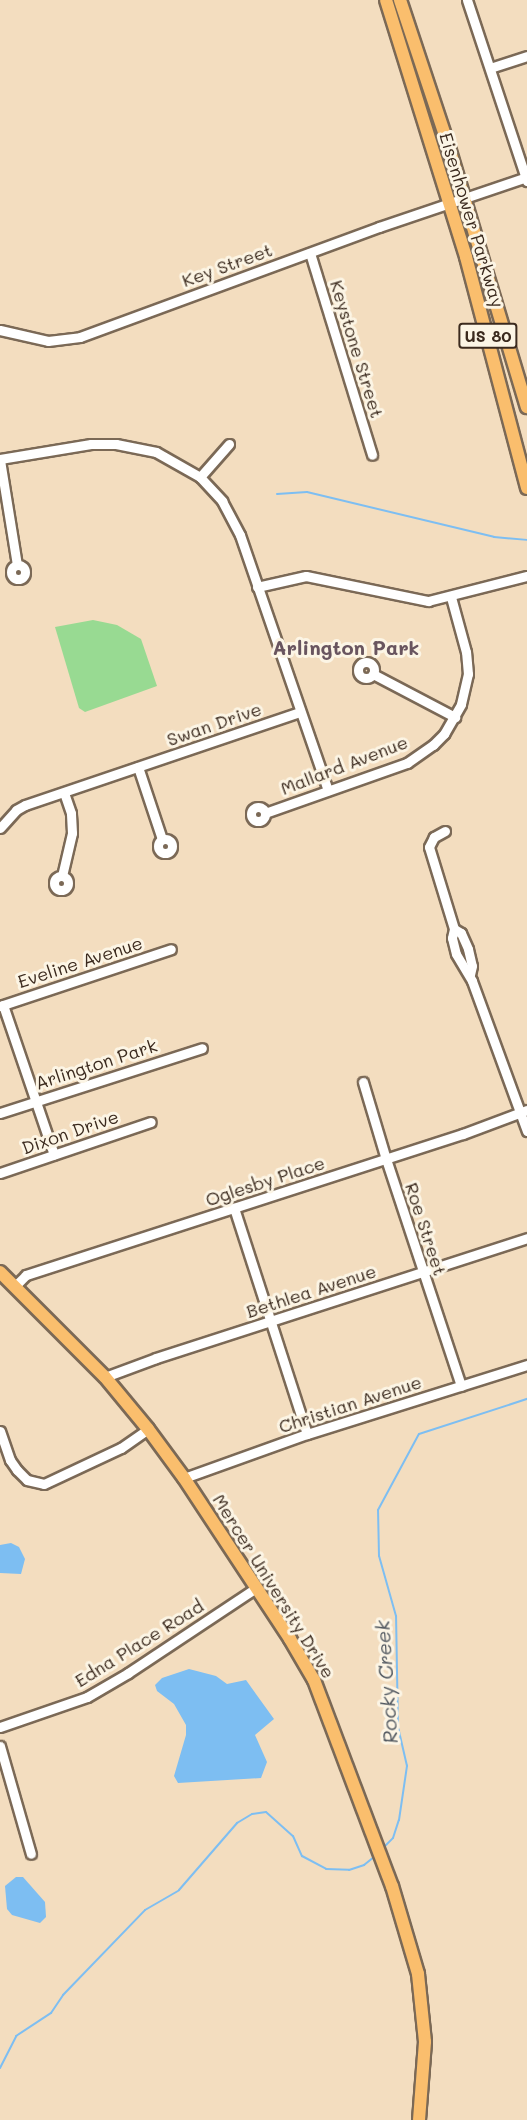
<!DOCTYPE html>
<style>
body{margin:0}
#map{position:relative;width:527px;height:2120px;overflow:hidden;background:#f3ddbf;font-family:Mali,sans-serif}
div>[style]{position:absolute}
.green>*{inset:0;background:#98da92}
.water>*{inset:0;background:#7dbef2}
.stream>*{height:2px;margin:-1px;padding:0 1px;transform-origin:1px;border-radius:1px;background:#7dbef2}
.roads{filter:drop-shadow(2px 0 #7b6956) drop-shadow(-2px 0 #7b6956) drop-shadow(0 2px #7b6956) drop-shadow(0 -2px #7b6956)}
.minor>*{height:9px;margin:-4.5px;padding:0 4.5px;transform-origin:4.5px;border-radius:4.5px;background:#fff}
.minor>.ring{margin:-4.5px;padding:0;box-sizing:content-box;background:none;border:9px solid #fff;border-radius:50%}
.major>*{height:12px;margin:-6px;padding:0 6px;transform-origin:6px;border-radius:6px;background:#fabe6d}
span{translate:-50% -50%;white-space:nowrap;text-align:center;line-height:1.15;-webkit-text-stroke:6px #fcf5e5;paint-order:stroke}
.shield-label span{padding:2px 4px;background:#fcf5e5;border:2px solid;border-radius:4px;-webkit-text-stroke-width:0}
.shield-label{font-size:16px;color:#3b2a1e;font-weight:700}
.street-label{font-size:18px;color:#3b2a1e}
.neighbourhood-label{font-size:20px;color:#69555f;font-weight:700}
.water-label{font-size:20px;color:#4f565e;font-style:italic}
</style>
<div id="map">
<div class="green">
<div style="clip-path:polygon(93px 620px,117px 625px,141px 639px,157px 686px,85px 712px,79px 708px,55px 627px)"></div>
</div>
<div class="water">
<div style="clip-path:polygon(11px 1543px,19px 1547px,25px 1559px,21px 1574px,0 1573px,0 1545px)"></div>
<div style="clip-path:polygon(189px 1669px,216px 1676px,227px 1684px,246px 1680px,274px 1719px,255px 1735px,267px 1762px,261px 1778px,178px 1783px,174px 1776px,186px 1735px,186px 1725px,174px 1704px,157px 1691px,155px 1685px,162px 1678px)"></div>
<div style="clip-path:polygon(16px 1877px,23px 1877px,45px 1902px,46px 1917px,40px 1923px,12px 1915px,7px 1909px,5px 1886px)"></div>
</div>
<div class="stream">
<div style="left:277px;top:494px;width:30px;rotate:-4deg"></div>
<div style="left:307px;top:492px;width:192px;rotate:13.5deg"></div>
<div style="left:494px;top:537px;width:33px;rotate:5deg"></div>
<div style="left:383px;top:1848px;width:14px;rotate:-45deg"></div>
<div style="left:393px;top:1838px;width:19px;rotate:-72deg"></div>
<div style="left:399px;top:1820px;width:55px;rotate:-81.6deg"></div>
<div style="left:407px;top:1766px;width:39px;rotate:-103deg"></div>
<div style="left:398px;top:1728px;width:112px;rotate:-91deg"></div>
<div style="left:396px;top:1616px;width:62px;rotate:-105.8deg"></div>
<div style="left:379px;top:1556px;width:46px;rotate:-91.2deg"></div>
<div style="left:378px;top:1510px;width:86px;rotate:-61.7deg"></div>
<div style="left:419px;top:1434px;width:114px;rotate:-18deg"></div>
<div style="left:0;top:2068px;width:36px;rotate:-63deg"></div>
<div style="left:16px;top:2036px;width:42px;rotate:-33.3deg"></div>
<div style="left:51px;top:2013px;width:22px;rotate:-56deg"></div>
<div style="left:63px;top:1995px;width:118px;rotate:-46deg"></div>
<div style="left:145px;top:1910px;width:39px;rotate:-30deg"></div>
<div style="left:179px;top:1890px;width:89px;rotate:-49.1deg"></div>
<div style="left:237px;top:1823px;width:17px;rotate:-31deg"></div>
<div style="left:252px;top:1814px;width:14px;rotate:-8deg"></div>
<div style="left:266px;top:1812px;width:36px;rotate:42deg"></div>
<div style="left:293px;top:1836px;width:22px;rotate:66deg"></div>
<div style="left:302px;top:1856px;width:27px;rotate:28deg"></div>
<div style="left:326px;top:1869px;width:23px;rotate:2deg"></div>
<div style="left:349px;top:1870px;width:16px;rotate:-18deg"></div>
<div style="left:364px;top:1865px;width:14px;rotate:-39deg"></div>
</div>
<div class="roads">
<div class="minor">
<div style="left:467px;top:0;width:191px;rotate:71.7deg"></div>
<div style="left:490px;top:68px;width:39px;rotate:-18deg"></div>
<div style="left:310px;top:253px;width:211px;rotate:72.9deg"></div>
<div style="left:0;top:330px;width:49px;rotate:12.9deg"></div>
<div style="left:48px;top:341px;width:32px;rotate:-7deg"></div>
<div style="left:80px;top:337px;width:319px;rotate:-20.2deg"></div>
<div style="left:379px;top:227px;width:156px;rotate:-18.7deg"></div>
<div style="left:0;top:459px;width:92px;rotate:-9.4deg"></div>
<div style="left:91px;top:444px;width:25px"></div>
<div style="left:116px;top:444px;width:41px;rotate:11.3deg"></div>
<div style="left:156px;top:452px;width:51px;rotate:29.6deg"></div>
<div style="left:200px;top:477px;width:33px;rotate:47deg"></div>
<div style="left:222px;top:501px;width:38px;rotate:62deg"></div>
<div style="left:240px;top:535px;width:270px;rotate:71deg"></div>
<div style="left:0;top:460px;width:106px;rotate:80.8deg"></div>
<div style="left:200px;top:477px;width:44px;rotate:-48.7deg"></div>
<div class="ring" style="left:11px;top:565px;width:5px;height:5px"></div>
<div style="left:257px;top:587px;width:50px;rotate:-12.7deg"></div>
<div style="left:306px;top:576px;width:125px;rotate:11.6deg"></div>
<div style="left:428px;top:601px;width:102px;rotate:-14.2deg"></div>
<div class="ring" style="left:358px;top:662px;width:7px;height:7px"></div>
<div style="left:373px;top:674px;width:93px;rotate:27.7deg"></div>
<div style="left:138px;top:767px;width:76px;rotate:71.6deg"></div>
<div class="ring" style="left:251px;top:807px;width:5px;height:5px"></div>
<div style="left:265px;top:813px;width:151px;rotate:-19.4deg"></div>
<div style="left:407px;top:763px;width:32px;rotate:-35deg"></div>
<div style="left:433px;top:745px;width:16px;rotate:-45deg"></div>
<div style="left:444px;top:734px;width:34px;rotate:-60deg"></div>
<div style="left:461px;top:704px;width:31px;rotate:-77deg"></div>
<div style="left:468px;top:674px;width:22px;rotate:-95deg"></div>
<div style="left:466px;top:652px;width:57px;rotate:-105.3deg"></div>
<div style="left:0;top:828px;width:24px;rotate:-48deg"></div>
<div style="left:16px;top:810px;width:10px;rotate:-29deg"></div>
<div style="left:25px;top:805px;width:290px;rotate:-18.7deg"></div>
<div style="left:445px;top:831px;width:13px;rotate:151deg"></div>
<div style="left:434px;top:837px;width:11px;rotate:117deg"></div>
<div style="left:429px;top:847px;width:86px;rotate:73deg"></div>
<div style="left:454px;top:929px;width:9px;rotate:103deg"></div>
<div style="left:452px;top:938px;width:16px;rotate:76deg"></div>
<div style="left:456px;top:954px;width:31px;rotate:59deg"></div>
<div style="left:472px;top:981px;width:160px;rotate:69.9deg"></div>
<div class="ring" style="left:158px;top:839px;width:5px;height:5px"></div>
<div class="ring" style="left:54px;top:876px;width:5px;height:5px"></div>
<div style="left:62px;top:876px;width:44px;rotate:-76.9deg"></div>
<div style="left:72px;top:833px;width:20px;rotate:-93deg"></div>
<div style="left:71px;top:813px;width:21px;rotate:-109deg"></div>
<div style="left:454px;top:929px;width:8px;rotate:30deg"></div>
<div style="left:461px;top:933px;width:17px;rotate:66deg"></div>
<div style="left:468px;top:949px;width:17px;rotate:77deg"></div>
<div style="left:472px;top:966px;width:9px;rotate:103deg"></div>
<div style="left:3px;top:1005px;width:158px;rotate:71.2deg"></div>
<div style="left:0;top:1006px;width:180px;rotate:-18.4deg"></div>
<div style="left:363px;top:1082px;width:80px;rotate:73.4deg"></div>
<div style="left:386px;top:1159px;width:239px;rotate:71.7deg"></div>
<div style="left:0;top:1113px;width:212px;rotate:-17.8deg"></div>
<div style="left:0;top:1173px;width:159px;rotate:-18.7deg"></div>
<div style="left:234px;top:1208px;width:237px;rotate:72.1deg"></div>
<div style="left:16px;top:1285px;width:14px;rotate:-45deg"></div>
<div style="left:26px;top:1275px;width:459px;rotate:-17.9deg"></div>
<div style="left:463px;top:1134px;width:68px;rotate:-20.6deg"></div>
<div style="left:105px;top:1377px;width:54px;rotate:-20.4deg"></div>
<div style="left:156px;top:1358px;width:390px;rotate:-17.9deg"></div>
<div style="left:0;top:1431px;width:31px;rotate:71deg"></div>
<div style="left:10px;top:1460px;width:12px;rotate:55deg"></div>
<div style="left:17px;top:1470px;width:14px;rotate:45deg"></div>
<div style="left:27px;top:1480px;width:17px;rotate:13deg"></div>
<div style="left:44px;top:1484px;width:85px;rotate:-25.1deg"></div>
<div style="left:121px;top:1448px;width:33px;rotate:-35deg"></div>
<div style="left:184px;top:1478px;width:131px;rotate:-19.7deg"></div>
<div style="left:307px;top:1434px;width:231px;rotate:-17.4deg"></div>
<div style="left:0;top:1727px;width:92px;rotate:-19deg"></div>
<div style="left:87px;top:1697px;width:48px;rotate:-30.3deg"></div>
<div style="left:128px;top:1673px;width:154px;rotate:-33.6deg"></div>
<div style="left:0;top:1746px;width:112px;rotate:74deg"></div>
</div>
<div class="major">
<div style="left:386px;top:0;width:269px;rotate:72.7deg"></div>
<div style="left:466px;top:257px;width:239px;rotate:75.2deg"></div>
<div style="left:400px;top:0;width:149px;rotate:71.6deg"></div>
<div style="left:447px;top:141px;width:278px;rotate:73.3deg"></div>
<div style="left:0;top:1272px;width:148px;rotate:45deg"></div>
<div style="left:105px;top:1377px;width:67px;rotate:50.4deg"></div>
<div style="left:148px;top:1429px;width:61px;rotate:53.7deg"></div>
<div style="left:184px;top:1478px;width:193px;rotate:56.6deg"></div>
<div style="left:290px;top:1639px;width:48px;rotate:59.7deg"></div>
<div style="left:314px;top:1680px;width:220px;rotate:69.3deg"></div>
<div style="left:392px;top:1886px;width:92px;rotate:73.5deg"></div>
<div style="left:418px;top:1974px;width:68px;rotate:84.1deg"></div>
<div style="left:425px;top:2042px;width:78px;rotate:94.4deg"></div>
</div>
</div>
<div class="shield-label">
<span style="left:488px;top:336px">US 80</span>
</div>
<div class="street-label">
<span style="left:472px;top:220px;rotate:73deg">Eisenhower Parkway</span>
<span style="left:227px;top:265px;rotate:-20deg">Key Street</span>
<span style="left:357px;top:349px;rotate:73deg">Keystone Street</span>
<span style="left:214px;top:724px;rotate:-19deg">Swan Drive</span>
<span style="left:344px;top:765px;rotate:-21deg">Mallard Avenue</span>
<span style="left:80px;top:962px;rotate:-18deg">Eveline Avenue</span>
<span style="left:96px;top:1064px;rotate:-18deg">Arlington Park</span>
<span style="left:70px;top:1132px;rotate:-19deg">Dixon Drive</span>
<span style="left:265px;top:1181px;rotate:-18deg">Oglesby Place</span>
<span style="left:426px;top:1229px;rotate:72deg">Roe Street</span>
<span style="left:311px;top:1291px;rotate:-18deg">Bethlea Avenue</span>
<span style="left:350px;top:1404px;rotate:-18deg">Christian Avenue</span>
<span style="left:274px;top:1586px;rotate:58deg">Mercer University Drive</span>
<span style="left:139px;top:1643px;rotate:-32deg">Edna Place Road</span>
</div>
<div class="neighbourhood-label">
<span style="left:346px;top:647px">Arlington Park</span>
</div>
<div class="water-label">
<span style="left:386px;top:1682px;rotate:-94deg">Rocky Creek</span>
</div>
</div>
